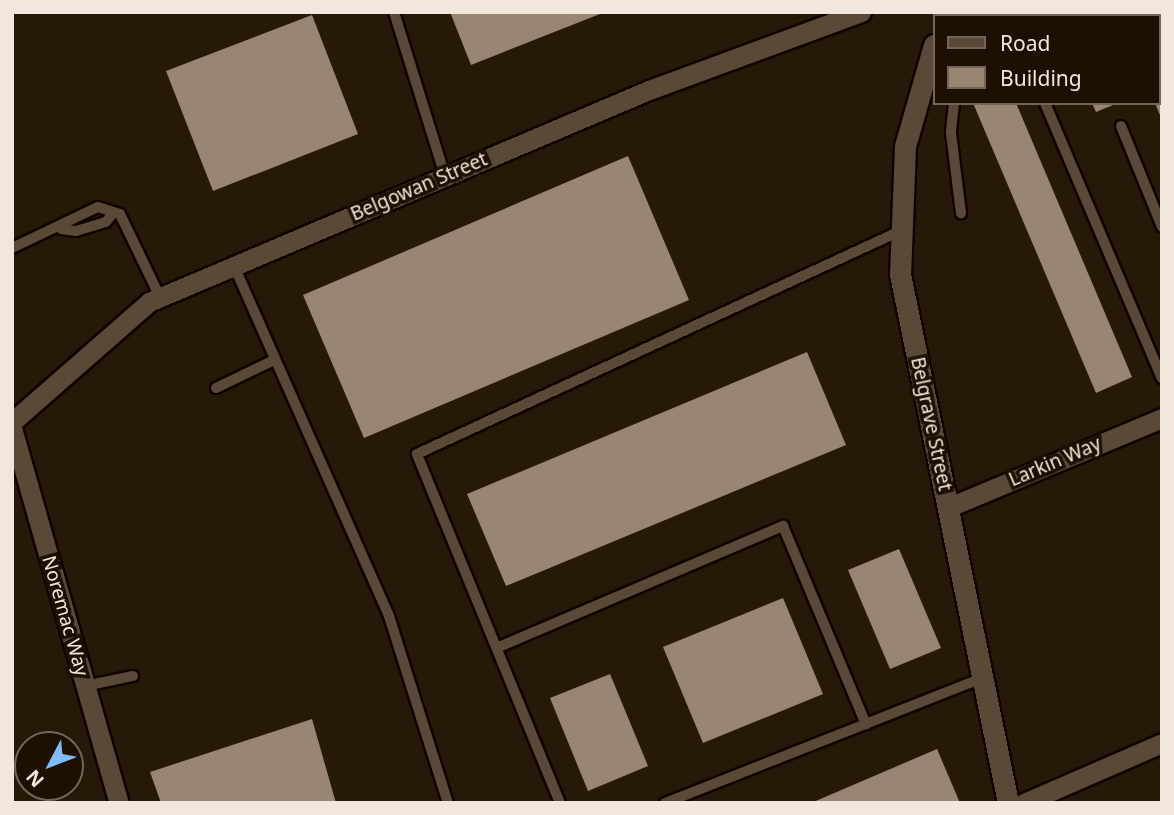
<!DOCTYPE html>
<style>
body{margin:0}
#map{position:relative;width:1174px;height:815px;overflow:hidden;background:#271908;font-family:"Noto Sans",sans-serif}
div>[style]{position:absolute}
.building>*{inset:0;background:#988672}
.roads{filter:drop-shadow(2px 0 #0f0400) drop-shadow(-2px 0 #0f0400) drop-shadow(0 2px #0f0400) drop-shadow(0 -2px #0f0400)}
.lane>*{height:10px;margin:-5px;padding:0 5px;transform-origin:5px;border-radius:5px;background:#5a4937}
.street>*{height:19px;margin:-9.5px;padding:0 9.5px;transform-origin:9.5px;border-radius:9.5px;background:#5a4937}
.secondary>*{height:21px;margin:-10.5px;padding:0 10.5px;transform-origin:10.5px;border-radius:10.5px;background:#5a4937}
span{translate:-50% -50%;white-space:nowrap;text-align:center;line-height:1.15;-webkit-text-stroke:7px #1d1002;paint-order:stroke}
.street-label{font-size:19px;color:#f1e7dc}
.frame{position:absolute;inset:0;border:14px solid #f1e7dc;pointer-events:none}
.legend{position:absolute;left:933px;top:14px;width:228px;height:91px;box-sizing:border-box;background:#1d1002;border:2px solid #726659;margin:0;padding:9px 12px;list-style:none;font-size:21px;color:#f1e7dc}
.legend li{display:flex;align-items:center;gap:14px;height:35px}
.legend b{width:35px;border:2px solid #726659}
.north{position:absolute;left:14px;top:731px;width:70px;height:70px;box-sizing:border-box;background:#1d1002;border:2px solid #726659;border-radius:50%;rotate:228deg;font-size:19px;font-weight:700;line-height:28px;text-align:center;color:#f1e7dc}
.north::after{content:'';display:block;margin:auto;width:24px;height:32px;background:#81bcfa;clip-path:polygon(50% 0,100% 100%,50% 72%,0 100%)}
</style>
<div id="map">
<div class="building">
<div style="clip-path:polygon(450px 12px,605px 12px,471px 65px)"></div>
<div style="clip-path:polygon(1071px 12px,1162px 12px,1162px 120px,1155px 103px,1158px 16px,1062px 16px)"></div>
<div style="clip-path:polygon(312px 15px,358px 134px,213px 191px,166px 71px)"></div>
<div style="clip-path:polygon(973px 103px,1016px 103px,1132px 377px,1096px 393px)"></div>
<div style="clip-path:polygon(1092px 103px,1118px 103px,1096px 112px)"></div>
<div style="clip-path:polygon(628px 156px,689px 300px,364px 438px,303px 295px)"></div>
<div style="clip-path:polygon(807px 352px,846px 445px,506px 586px,467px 494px)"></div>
<div style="clip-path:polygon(899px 549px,941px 648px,890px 669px,848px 570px)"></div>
<div style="clip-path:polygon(783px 598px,823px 694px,703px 743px,663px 647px)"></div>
<div style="clip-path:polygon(610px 674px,648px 766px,588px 791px,550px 698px)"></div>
<div style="clip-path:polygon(312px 719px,336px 803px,161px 803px,150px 772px)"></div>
<div style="clip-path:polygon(937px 749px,960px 803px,811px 803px)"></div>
</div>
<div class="roads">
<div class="lane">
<div style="left:394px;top:12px;width:172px;rotate:72.7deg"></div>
<div style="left:954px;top:103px;width:30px;rotate:96deg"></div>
<div style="left:951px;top:133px;width:81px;rotate:82.9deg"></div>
<div style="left:1045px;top:103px;width:299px;rotate:67deg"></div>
<div style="left:1121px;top:126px;width:109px;rotate:67.9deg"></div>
<div style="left:61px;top:229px;width:15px;rotate:8deg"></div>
<div style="left:76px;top:231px;width:31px;rotate:-17deg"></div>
<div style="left:106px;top:222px;width:11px;rotate:-52deg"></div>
<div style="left:12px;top:248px;width:95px;rotate:-25.5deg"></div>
<div style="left:98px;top:207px;width:23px;rotate:18deg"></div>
<div style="left:120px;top:214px;width:92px;rotate:64.3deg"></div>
<div style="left:234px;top:266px;width:383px;rotate:66.1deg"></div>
<div style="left:389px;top:616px;width:196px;rotate:72.5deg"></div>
<div style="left:216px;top:388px;width:64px;rotate:-25.8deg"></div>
<div style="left:499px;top:647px;width:309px;rotate:-23.1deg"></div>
<div style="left:783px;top:526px;width:215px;rotate:67.3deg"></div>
<div style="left:85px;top:686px;width:49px;rotate:-11.8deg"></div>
<div style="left:560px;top:803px;width:377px;rotate:-112.3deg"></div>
<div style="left:417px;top:454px;width:530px;rotate:-24.78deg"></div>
<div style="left:665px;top:803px;width:341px;rotate:-21.5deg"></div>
</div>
<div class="street">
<div style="left:12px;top:422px;width:182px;rotate:-41.2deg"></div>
<div style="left:149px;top:302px;width:543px;rotate:-22.98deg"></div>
<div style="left:649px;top:90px;width:226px;rotate:-20.2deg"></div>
<div style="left:12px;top:428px;width:390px;rotate:74.1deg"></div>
<div style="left:949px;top:507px;width:231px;rotate:-22.7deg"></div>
<div style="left:1024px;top:803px;width:150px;rotate:-23.5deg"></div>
</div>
<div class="secondary">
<div style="left:950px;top:16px;width:4px;rotate:-76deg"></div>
<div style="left:934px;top:45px;width:105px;rotate:106deg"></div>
<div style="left:905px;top:146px;width:128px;rotate:92.2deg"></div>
<div style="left:900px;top:274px;width:540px;rotate:78.46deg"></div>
</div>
</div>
<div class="street-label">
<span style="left:419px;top:187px;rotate:-23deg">Belgowan Street</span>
<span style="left:931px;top:424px;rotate:78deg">Belgrave Street</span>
<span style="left:1055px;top:462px;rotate:-23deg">Larkin Way</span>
<span style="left:65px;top:616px;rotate:74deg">Noremac Way</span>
</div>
<div class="frame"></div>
<ul class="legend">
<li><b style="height:9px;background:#5a4937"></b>Road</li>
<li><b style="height:19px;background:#988672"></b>Building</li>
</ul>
<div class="north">N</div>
</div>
